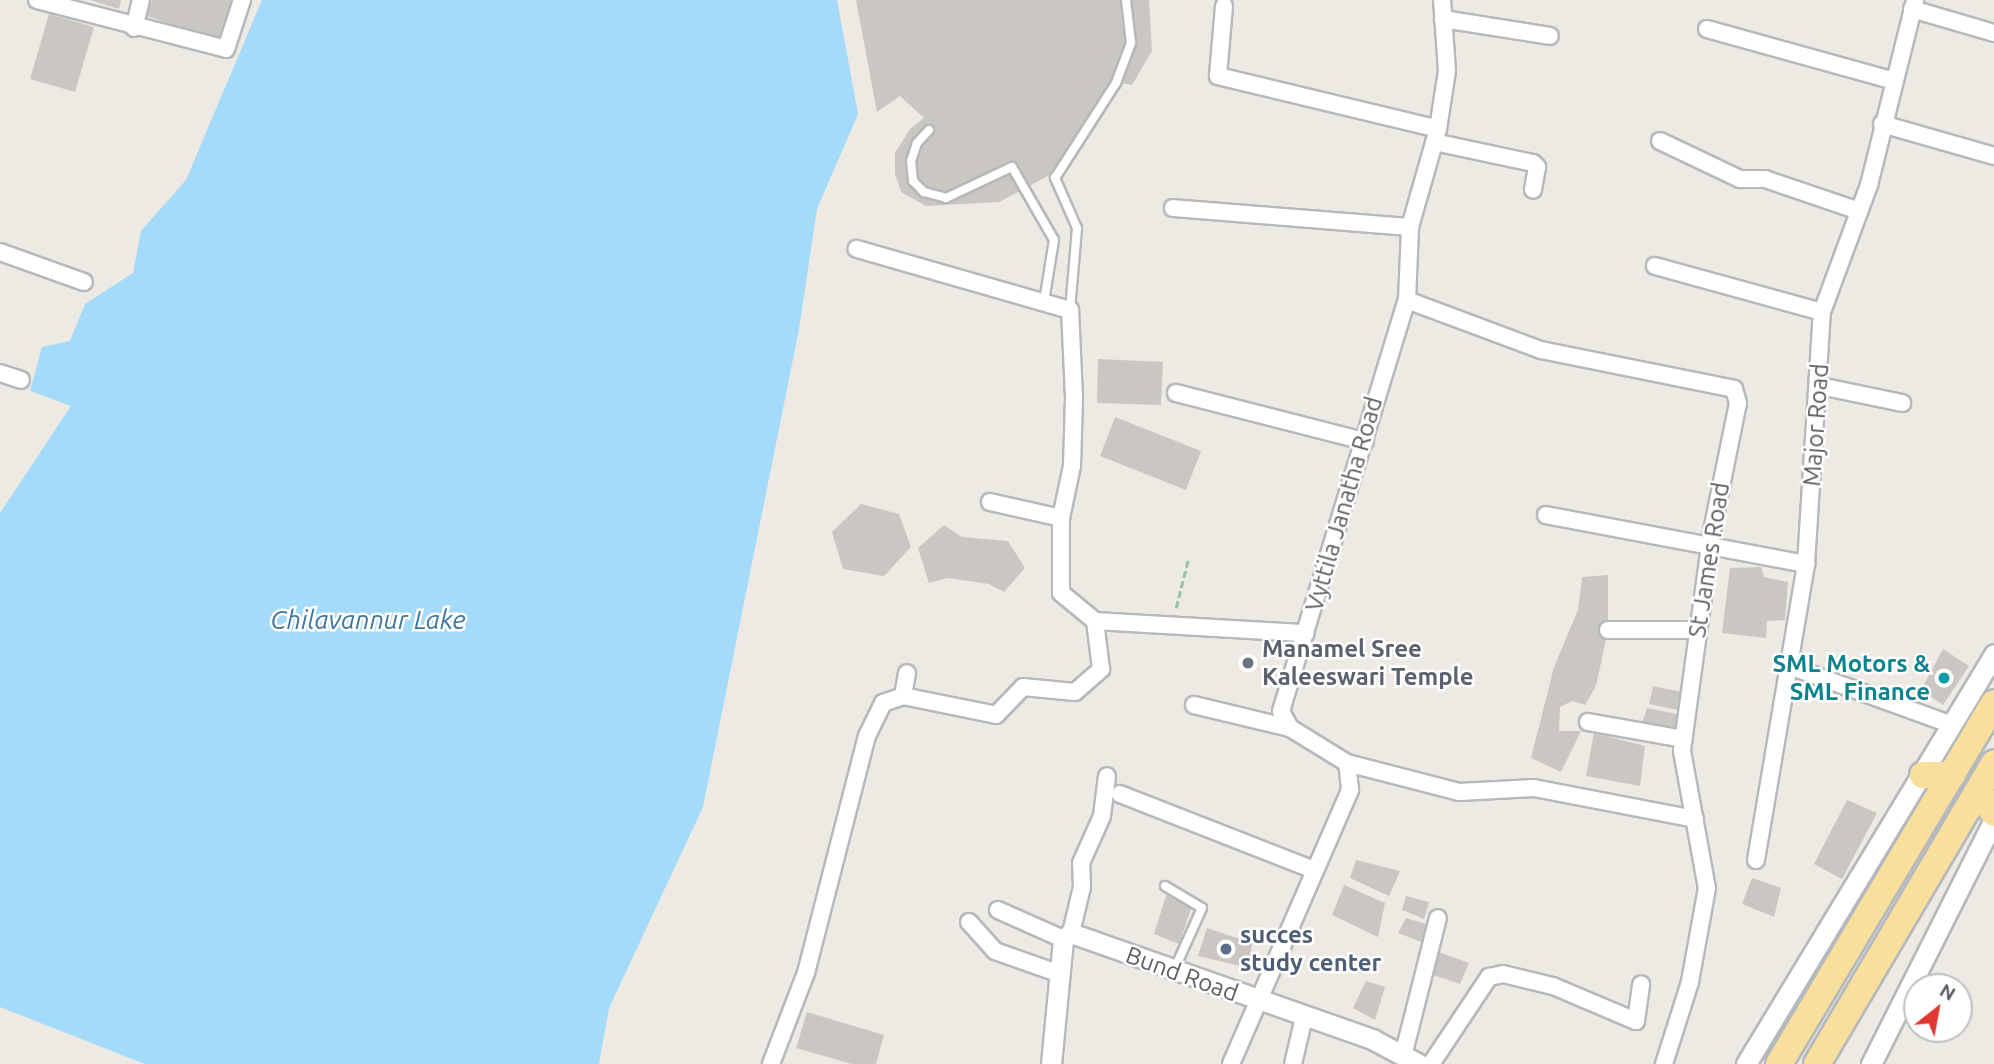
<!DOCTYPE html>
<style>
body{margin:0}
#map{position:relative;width:1994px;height:1064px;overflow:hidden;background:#eceae2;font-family:Ubuntu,sans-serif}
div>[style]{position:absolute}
.water>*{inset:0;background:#a4dafa}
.building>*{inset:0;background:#cac6c1}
.path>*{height:2.5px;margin-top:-1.25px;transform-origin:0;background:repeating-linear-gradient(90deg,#99c3a2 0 7px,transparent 0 10.5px)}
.roads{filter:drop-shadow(2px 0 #b5b8bc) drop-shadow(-2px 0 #b5b8bc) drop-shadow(0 2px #b5b8bc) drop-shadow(0 -2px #b5b8bc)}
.service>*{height:8px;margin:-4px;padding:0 4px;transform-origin:4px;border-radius:4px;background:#fff}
.minor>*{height:16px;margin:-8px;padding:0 8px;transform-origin:8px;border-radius:8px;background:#fff}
.tertiary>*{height:19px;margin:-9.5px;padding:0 9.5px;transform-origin:9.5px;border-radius:9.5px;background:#fff}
.trunk>*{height:26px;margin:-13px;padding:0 13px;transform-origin:13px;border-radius:13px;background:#f9df9c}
.dots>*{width:19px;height:19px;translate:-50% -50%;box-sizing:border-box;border:4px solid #fff;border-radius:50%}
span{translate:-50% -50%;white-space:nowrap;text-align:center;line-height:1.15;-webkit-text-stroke:5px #fff;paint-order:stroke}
.street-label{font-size:24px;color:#5a5e62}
.worship-label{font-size:24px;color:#5b616d;font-weight:700}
.left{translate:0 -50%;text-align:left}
.culture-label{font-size:24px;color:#0d838f;font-weight:700}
.right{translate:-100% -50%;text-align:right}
.service-label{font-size:24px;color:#4e5e75;font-weight:700}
.water-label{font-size:26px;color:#4076a2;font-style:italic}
.north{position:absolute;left:1903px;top:973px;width:70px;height:70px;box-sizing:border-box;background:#fff;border:2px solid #bdbfc0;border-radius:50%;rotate:31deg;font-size:19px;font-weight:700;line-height:28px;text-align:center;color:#5a5e62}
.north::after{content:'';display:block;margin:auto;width:24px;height:32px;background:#e03735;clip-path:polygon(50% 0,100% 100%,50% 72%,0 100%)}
</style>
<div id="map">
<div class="water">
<div style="clip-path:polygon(262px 0,837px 0,858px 114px,817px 209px,799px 329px,703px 807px,609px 1008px,599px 1064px,145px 1064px,0 1007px,0 513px,71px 406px,30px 391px,42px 347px,70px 341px,85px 304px,133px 273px,141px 231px,186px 180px)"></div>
</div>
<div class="building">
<div style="clip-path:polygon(90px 0,121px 0,119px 9px)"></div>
<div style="clip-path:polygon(152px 0,236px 0,222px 41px,147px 16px)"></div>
<div style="clip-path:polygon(856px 0,1149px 0,1152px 51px,1132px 85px,1112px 82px,1048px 176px,999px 202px,926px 206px,901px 192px,895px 174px,895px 153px,910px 129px,924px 118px,900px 96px,877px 112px)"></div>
<div style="clip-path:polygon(49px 14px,94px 27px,75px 92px,30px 79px)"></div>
<div style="clip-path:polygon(1098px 359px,1163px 362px,1161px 405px,1097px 403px)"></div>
<div style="clip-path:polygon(1115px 417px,1201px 451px,1186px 490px,1100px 456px)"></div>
<div style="clip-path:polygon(861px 504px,899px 514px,911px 547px,884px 576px,843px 569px,832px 532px)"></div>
<div style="clip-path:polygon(944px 525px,962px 537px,1008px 541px,1025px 568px,1004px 592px,989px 584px,948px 578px,929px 583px,918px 548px)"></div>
<div style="clip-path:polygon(1761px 567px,1764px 577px,1788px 582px,1785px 620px,1767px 621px,1766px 638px,1722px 633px,1730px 568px)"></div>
<div style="clip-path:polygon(1608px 575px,1608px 630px,1596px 686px,1585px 705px,1572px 701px,1560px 707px,1559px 731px,1581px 731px,1561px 772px,1531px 758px,1554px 667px,1578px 610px,1582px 577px)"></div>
<div style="clip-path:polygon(1943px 649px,1969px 666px,1943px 705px,1921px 690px)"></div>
<div style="clip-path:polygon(1653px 686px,1682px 692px,1678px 710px,1649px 704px)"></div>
<div style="clip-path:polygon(1647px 708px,1677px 714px,1674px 732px,1641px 727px)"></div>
<div style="clip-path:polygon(1594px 733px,1645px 746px,1640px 786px,1586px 776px)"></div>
<div style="clip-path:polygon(1847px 800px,1877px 813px,1842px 879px,1814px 864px)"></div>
<div style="clip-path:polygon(1356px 860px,1400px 871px,1389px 896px,1350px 878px)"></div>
<div style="clip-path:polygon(1752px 878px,1781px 888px,1774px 917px,1742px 904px)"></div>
<div style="clip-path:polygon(1344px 885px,1385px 903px,1378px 937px,1332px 915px)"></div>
<div style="clip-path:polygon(1167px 893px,1193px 903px,1179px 944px,1154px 934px)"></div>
<div style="clip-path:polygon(1406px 896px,1429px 902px,1424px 919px,1402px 910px)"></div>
<div style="clip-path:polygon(1406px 918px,1429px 925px,1424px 943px,1398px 933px)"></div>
<div style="clip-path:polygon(1207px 928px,1252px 943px,1249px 968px,1198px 956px)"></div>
<div style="clip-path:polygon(1439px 952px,1469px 963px,1460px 984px,1433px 975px)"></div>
<div style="clip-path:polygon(1366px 981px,1385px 987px,1375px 1020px,1353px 1008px)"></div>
<div style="clip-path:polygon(807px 1012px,884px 1035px,876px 1064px,852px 1064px,796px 1048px)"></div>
</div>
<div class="path">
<div style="left:1176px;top:608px;width:49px;rotate:-76deg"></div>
</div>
<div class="roads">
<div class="service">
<div style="left:929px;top:130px;width:18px;rotate:133deg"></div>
<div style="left:917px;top:143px;width:19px;rotate:108deg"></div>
<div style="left:911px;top:161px;width:20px;rotate:84deg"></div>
<div style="left:913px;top:181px;width:16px;rotate:45deg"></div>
<div style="left:924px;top:192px;width:23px;rotate:15deg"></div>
<div style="left:946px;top:198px;width:73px;rotate:-25.2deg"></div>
<div style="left:1012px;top:167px;width:84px;rotate:60.1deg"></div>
<div style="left:1054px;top:240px;width:63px;rotate:99.2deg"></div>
<div style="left:1070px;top:310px;width:82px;rotate:-85.1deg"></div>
<div style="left:1077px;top:228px;width:55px;rotate:-113.7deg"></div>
<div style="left:1055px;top:178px;width:113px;rotate:-57.3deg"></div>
<div style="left:1116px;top:83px;width:43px;rotate:-69.4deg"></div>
<div style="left:1131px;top:43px;width:43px;rotate:-96.6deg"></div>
<div style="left:1165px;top:886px;width:43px;rotate:30.7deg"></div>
<div style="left:1202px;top:908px;width:66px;rotate:114.2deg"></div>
</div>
<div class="minor">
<div style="left:37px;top:0;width:195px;rotate:14.5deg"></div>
<div style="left:226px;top:49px;width:52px;rotate:-71.9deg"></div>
<div style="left:1224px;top:6px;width:70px;rotate:94.9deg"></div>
<div style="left:1218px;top:76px;width:226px;rotate:13.5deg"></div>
<div style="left:1912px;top:9px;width:85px;rotate:16.3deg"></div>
<div style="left:1443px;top:19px;width:108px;rotate:9deg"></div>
<div style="left:134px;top:28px;width:29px;rotate:-76deg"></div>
<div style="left:1707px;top:29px;width:191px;rotate:15.5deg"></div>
<div style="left:1882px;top:124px;width:116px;rotate:15.9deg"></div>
<div style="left:1660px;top:141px;width:89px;rotate:25.4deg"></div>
<div style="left:1740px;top:179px;width:25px"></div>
<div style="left:1765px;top:179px;width:99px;rotate:18.8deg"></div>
<div style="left:1434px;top:142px;width:101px;rotate:12deg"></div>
<div style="left:1533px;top:163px;width:6px;rotate:45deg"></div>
<div style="left:1537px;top:167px;width:23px;rotate:100deg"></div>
<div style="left:1173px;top:208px;width:238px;rotate:4.6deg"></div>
<div style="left:0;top:252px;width:89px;rotate:19.7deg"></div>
<div style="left:1655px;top:266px;width:173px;rotate:15.4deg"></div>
<div style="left:1407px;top:300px;width:143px;rotate:20.5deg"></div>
<div style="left:1541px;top:350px;width:197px;rotate:11.4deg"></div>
<div style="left:1734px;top:389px;width:15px;rotate:74deg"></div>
<div style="left:1738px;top:403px;width:131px;rotate:101.5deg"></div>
<div style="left:1712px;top:531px;width:222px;rotate:97.8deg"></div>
<div style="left:1682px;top:751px;width:139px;rotate:79.7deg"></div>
<div style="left:1707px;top:888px;width:96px;rotate:100.3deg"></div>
<div style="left:1690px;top:982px;width:86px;rotate:107.6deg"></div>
<div style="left:0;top:373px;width:22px;rotate:18deg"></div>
<div style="left:1820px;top:386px;width:84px;rotate:11.7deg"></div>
<div style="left:1176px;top:393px;width:195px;rotate:14.3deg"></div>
<div style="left:990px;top:502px;width:73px;rotate:12.7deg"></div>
<div style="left:1546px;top:515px;width:265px;rotate:10.7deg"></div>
<div style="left:1095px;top:621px;width:211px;rotate:3.3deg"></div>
<div style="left:1608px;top:630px;width:90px"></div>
<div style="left:1792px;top:667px;width:170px;rotate:19.9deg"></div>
<div style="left:903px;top:696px;width:23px;rotate:-80deg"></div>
<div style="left:1194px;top:705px;width:99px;rotate:13.5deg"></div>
<div style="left:1588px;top:722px;width:97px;rotate:10.1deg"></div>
<div style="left:1347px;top:763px;width:116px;rotate:14.5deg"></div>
<div style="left:1459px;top:792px;width:75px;rotate:-3.1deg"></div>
<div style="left:1534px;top:788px;width:164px;rotate:10.9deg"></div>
<div style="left:1120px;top:794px;width:208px;rotate:21.4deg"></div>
<div style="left:1756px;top:860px;width:300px;rotate:-80.4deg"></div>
<div style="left:1806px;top:564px;width:253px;rotate:-86.4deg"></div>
<div style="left:1822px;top:312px;width:135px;rotate:-69.7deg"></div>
<div style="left:1869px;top:185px;width:191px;rotate:-76deg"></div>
<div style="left:998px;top:910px;width:71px;rotate:24deg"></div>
<div style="left:969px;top:922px;width:39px;rotate:48deg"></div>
<div style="left:995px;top:951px;width:69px;rotate:19.5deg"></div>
<div style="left:1071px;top:933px;width:47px;rotate:-76.6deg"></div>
<div style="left:1082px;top:887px;width:24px;rotate:-92deg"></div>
<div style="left:1081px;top:863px;width:51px;rotate:-65.9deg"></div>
<div style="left:1102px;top:816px;width:40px;rotate:-82.9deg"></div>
<div style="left:1403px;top:1056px;width:142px;rotate:-75.8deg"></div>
<div style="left:771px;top:1064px;width:97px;rotate:-69deg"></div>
<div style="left:806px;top:973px;width:245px;rotate:-75.6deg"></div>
<div style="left:867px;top:736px;width:37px;rotate:-64deg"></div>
<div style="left:883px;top:703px;width:21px;rotate:-19deg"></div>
<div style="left:903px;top:696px;width:95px;rotate:11.5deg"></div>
<div style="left:996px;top:715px;width:39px;rotate:-46deg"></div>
<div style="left:1023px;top:687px;width:52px;rotate:5.5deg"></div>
<div style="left:1075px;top:692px;width:35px;rotate:-41deg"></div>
<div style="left:1101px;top:669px;width:48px;rotate:-97.1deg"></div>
<div style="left:1095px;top:621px;width:44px;rotate:-140.5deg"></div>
<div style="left:1061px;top:593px;width:75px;rotate:-90deg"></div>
<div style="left:1061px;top:518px;width:53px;rotate:-78.1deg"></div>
<div style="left:1072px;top:466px;width:69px;rotate:-88.3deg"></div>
<div style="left:1074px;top:397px;width:87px;rotate:-92.6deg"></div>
<div style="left:1070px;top:310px;width:222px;rotate:-164deg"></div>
<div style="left:1231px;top:1064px;width:299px;rotate:-66.5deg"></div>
<div style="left:1350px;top:790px;width:27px;rotate:-96deg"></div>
<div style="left:1347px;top:763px;width:67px;rotate:-148.4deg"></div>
<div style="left:1290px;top:728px;width:19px;rotate:-118deg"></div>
<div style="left:1281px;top:711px;width:430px;rotate:-73deg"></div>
<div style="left:1407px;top:300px;width:73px;rotate:-87.6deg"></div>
<div style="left:1410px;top:227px;width:102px;rotate:-74.1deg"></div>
<div style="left:1438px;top:129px;width:59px;rotate:-81.2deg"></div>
<div style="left:1447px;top:71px;width:71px;rotate:-94deg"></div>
<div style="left:1293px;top:1064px;width:48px;rotate:-76.8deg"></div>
<div style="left:1431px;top:1064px;width:105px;rotate:-56.3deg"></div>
<div style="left:1489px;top:977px;width:14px;rotate:-12deg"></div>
<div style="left:1503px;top:974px;width:51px;rotate:13.5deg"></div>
<div style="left:1553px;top:986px;width:90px;rotate:22.9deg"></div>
<div style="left:1636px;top:1021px;width:37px;rotate:-82deg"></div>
</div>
<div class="tertiary">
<div style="left:1051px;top:1064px;width:126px;rotate:-84.5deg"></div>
<div style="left:1063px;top:939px;width:10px;rotate:-37deg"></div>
<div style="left:1071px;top:933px;width:321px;rotate:19.4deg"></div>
<div style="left:1374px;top:1040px;width:51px;rotate:28.1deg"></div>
<div style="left:1746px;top:1064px;width:479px;rotate:-58.8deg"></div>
<div style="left:1871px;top:1064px;width:274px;rotate:-63.3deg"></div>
</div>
<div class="trunk">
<div style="left:1923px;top:775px;width:29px"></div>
<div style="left:1978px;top:791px;width:27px;rotate:54deg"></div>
<div style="left:1779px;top:1064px;width:420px;rotate:-59.2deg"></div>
<div style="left:1817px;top:1064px;width:349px;rotate:-59.5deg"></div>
</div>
</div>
<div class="dots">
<div style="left:1248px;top:663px;background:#6b7280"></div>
<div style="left:1944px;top:678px;background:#0f9aa8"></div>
<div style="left:1226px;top:949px;background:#5c6f8a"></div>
</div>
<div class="street-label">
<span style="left:1816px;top:425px;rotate:-86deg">Major Road</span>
<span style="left:1344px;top:504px;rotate:-74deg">Vyttila Janatha Road</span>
<span style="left:1709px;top:560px;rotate:-81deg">St James Road</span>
<span style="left:1182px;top:974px;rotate:20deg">Bund Road</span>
</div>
<div class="worship-label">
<span class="left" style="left:1262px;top:663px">Manamel Sree<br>Kaleeswari Temple</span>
</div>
<div class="culture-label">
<span class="right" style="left:1930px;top:678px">SML Motors &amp;<br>SML Finance</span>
</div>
<div class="service-label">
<span class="left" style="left:1240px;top:949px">succes<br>study center</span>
</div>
<div class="water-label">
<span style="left:368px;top:620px">Chilavannur Lake</span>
</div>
<div class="north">N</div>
</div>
